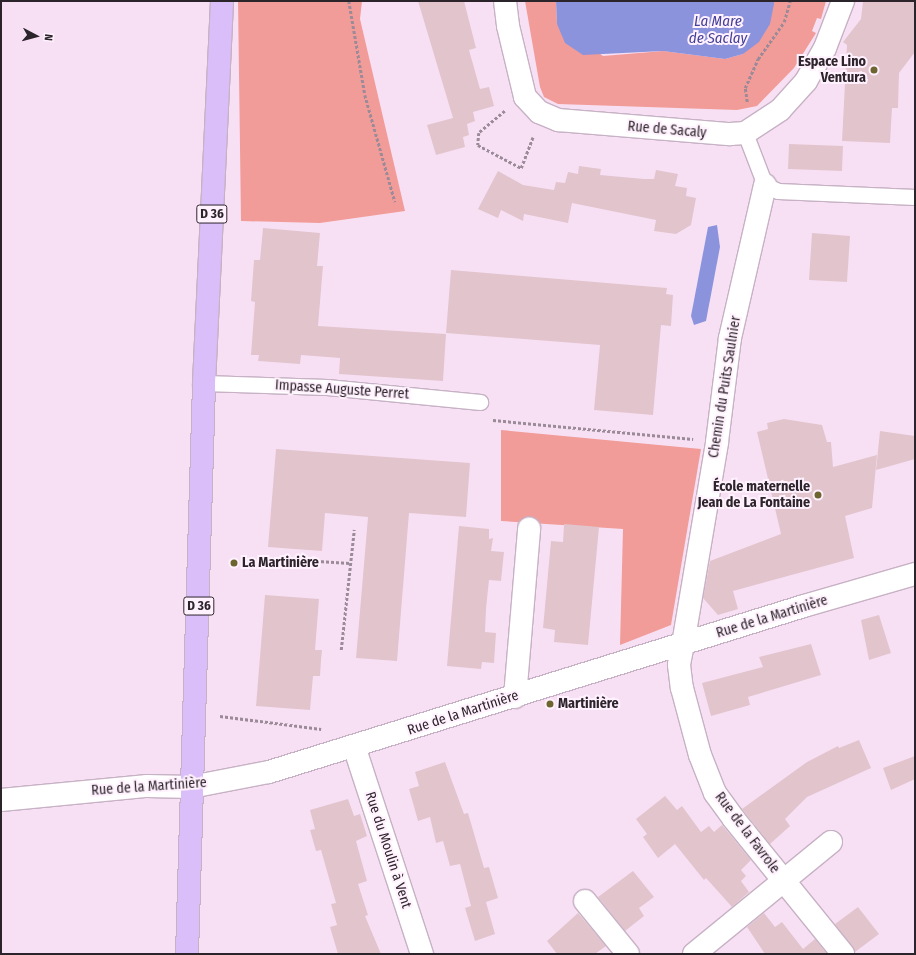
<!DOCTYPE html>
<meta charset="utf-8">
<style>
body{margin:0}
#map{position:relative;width:916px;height:955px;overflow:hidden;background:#f8e0f4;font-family:"Fira Sans Condensed",sans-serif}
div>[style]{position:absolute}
.green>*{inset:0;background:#f19c98}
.water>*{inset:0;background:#8c93dd}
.building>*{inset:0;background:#e2c4cd}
.path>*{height:2.5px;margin-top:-1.25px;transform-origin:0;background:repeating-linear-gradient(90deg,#9b8a98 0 3px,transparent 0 5px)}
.roads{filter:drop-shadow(1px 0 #c7b1c4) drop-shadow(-1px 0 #c7b1c4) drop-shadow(0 1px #c7b1c4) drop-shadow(0 -1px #c7b1c4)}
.service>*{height:15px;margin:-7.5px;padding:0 7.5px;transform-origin:7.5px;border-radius:7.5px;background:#fff}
.pedestrian>*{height:22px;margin:-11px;padding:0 11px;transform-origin:11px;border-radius:11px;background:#fff}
.minor>*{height:22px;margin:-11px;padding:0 11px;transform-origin:11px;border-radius:11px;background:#fff}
.primary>*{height:22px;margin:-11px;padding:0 11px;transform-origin:11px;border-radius:11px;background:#dabef9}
.dots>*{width:11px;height:11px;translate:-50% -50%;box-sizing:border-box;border:2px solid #fff1fd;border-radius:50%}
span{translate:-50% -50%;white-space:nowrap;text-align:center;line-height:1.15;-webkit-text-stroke:4px #fff1fd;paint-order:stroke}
.shield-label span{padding:1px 3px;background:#fff1fd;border:1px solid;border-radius:3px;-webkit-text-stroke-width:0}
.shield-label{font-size:13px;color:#2c242b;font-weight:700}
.poi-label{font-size:14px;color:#2c242b;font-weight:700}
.right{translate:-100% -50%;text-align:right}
.left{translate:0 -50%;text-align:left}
.street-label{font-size:14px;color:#2c242b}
.water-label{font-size:15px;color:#424199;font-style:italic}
.frame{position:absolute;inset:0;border:2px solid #2c242b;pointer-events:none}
.north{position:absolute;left:16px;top:16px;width:40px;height:40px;-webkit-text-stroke:3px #fff1fd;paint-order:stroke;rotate:96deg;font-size:11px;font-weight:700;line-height:16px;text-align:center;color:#2c242b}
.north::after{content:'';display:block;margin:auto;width:14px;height:18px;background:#2c242b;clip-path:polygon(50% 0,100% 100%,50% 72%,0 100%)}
</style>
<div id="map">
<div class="green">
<div style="clip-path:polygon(238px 1px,362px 1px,360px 19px,405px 211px,320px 223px,241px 221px)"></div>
<div style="clip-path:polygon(525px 1px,556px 1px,557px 24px,603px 56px,663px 51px,725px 59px,743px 54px,774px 1px,826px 1px,821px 19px,817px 18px,812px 31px,816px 33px,794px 68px,757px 106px,737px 110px,558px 104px,544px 97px,540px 87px)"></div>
<div style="clip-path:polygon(501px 430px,701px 449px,671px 625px,620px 645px,623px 529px,501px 521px)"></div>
</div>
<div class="water">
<div style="clip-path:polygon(556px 1px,774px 1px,774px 4px,770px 24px,759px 42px,743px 54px,725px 59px,663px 51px,583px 55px,565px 43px,557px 24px)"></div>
<div style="clip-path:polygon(717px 225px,720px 247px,706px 321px,694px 325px,691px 316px,708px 227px)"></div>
</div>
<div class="building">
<div style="clip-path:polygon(418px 1px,464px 1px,476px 48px,469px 50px,480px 89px,489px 87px,494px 106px,473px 112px,475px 121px,467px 124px,469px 135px,463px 137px,465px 147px,436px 155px,427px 125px,453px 118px)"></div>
<div style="clip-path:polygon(863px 1px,915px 1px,915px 52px,899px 73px,898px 108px,892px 108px,890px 143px,842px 141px,847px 45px,843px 42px,861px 19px)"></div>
<div style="clip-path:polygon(789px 144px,843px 146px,842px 171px,788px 169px)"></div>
<div style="clip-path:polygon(579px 166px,601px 169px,600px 175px,644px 179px,654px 179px,656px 170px,678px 174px,675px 186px,687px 188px,686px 196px,696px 198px,691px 225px,676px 234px,654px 231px,656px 220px,572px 203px,568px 223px,524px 214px,523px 221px,501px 210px,498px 218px,478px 209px,498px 171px,523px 185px,554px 190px,556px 182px,565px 183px,568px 172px,578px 174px)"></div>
<div style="clip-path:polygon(263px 228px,320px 233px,317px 266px,323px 266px,318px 326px,446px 334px,443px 381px,339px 374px,340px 358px,301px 355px,300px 364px,258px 361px,259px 355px,251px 355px,255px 302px,251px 301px,254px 260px,260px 260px)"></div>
<div style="clip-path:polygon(812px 233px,850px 236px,847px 282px,809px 280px)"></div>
<div style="clip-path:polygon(451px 270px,667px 288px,666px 294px,673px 295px,671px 326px,661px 325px,653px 415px,594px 410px,600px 345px,446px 333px)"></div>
<div style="clip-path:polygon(784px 419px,822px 425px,827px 442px,831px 442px,833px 467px,877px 455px,872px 508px,845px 516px,854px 558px,733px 591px,738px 609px,718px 615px,703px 598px,710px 561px,781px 534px,757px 432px,768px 429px,767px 423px)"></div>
<div style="clip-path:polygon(880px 431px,915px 436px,915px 459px,876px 470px)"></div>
<div style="clip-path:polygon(276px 449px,470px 463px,466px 517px,409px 513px,397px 661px,356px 658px,368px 517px,325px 513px,322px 551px,268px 547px)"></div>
<div style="clip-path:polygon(564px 524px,599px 527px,588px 645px,554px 642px,555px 630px,543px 628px,551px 541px,563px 542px)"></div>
<div style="clip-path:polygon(459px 526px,489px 529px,489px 539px,493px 538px,491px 551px,504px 552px,501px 581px,489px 580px,486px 609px,485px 632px,496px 633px,494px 663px,482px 662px,481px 669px,447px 666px)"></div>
<div style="clip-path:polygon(265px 595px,319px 599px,315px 650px,322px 650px,321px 660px,320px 676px,313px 676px,310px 710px,256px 706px)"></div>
<div style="clip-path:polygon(879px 615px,891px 653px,869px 660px,861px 620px)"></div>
<div style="clip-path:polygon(811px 644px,821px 675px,748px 697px,750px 705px,711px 716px,702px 683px,763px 667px,759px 657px)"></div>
<div style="clip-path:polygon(859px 740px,871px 768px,807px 797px,785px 819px,790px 826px,770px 844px,742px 809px,807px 762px,838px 746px,839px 748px)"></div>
<div style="clip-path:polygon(915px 756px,915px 779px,891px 790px,883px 768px)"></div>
<div style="clip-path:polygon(445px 762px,464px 814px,468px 813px,484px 868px,489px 867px,498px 898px,486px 902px,495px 934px,475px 941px,465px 908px,471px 906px,460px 864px,450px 866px,443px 841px,436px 843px,430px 817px,418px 821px,409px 789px,419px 786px,415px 772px)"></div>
<div style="clip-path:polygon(665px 796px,677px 810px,682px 806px,701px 832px,709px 826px,714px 832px,722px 825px,751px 860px,741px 870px,746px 876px,741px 881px,749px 892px,732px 907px,706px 878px,704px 880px,675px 844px,658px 858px,643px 837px,647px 834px,636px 819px)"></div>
<div style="clip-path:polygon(348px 799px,354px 816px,360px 814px,367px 836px,356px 841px,367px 881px,358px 884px,368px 915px,365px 916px,381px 954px,338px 954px,330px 927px,337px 925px,331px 904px,336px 903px,321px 850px,316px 851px,310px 830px,315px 829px,310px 810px)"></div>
<div style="clip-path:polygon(633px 871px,654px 897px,639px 908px,644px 916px,625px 931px,598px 897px)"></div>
<div style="clip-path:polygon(858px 907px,879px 934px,855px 952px,835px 924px)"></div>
<div style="clip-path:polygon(578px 913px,606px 946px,595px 954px,557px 954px,547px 941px)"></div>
<div style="clip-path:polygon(764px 913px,775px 927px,782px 922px,803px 949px,815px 939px,827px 954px,765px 954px,747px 927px)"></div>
</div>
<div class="path">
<div style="left:349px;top:1px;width:95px;rotate:80.3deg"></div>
<div style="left:365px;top:95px;width:111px;rotate:74.3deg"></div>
<div style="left:747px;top:102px;width:14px;rotate:-98deg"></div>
<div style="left:745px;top:88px;width:32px;rotate:-66deg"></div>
<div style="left:758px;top:59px;width:45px;rotate:-54.9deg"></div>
<div style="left:784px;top:22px;width:22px;rotate:-74deg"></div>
<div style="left:505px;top:111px;width:34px;rotate:140deg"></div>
<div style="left:479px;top:133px;width:12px;rotate:95deg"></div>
<div style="left:478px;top:145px;width:49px;rotate:28.1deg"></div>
<div style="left:521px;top:168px;width:33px;rotate:-69deg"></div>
<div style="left:493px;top:420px;width:201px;rotate:5.4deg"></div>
<div style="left:271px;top:558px;width:79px;rotate:3.6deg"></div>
<div style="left:341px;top:650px;width:121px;rotate:-83.8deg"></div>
<div style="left:220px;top:716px;width:102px;rotate:7.3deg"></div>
</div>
<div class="roads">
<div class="service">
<div style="left:745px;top:133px;width:56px;rotate:69deg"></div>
<div style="left:765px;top:185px;width:14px;rotate:25deg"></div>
<div style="left:778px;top:191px;width:137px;rotate:2.5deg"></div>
<div style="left:204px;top:383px;width:123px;rotate:1.9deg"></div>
<div style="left:327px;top:387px;width:154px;rotate:5.6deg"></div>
</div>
<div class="pedestrian">
<div style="left:683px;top:644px;width:205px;rotate:-80.4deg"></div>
<div style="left:717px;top:442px;width:105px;rotate:-82.9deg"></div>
<div style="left:730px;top:338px;width:157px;rotate:-77.1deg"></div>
<div style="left:585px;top:901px;width:68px;rotate:50.9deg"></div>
</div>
<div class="minor">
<div style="left:505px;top:1px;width:25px;rotate:83deg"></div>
<div style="left:508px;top:26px;width:73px;rotate:76.5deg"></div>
<div style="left:525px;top:97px;width:21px;rotate:47deg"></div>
<div style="left:539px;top:112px;width:21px;rotate:23deg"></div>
<div style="left:558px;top:120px;width:173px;rotate:4.7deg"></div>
<div style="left:730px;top:134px;width:15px;rotate:-4deg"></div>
<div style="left:745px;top:133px;width:42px;rotate:-33.3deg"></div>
<div style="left:780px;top:110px;width:39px;rotate:-48deg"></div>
<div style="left:806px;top:81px;width:38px;rotate:-60deg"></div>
<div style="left:825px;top:48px;width:50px;rotate:-69deg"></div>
<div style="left:683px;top:644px;width:21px;rotate:101deg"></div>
<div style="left:679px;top:665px;width:23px;rotate:83deg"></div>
<div style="left:682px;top:688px;width:69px;rotate:75deg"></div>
<div style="left:700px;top:755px;width:41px;rotate:68.5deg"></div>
<div style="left:715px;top:793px;width:31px;rotate:54deg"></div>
<div style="left:733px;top:818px;width:175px;rotate:51deg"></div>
<div style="left:515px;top:697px;width:169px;rotate:-85.2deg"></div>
<div style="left:354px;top:746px;width:219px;rotate:71.9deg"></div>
<div style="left:1px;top:800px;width:147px;rotate:-5.5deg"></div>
<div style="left:147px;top:786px;width:44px;rotate:1.3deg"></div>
<div style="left:191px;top:787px;width:79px;rotate:-10.9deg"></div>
<div style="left:269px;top:772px;width:560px;rotate:-17.24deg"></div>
<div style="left:804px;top:606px;width:116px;rotate:-16.1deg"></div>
<div style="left:694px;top:954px;width:177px;rotate:-39.3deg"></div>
</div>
<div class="primary">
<div style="left:187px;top:954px;width:571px;rotate:-88.29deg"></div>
<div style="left:204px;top:383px;width:382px;rotate:-87.3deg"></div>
</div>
</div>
<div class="dots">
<div style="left:874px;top:70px;background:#6d6430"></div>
<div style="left:818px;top:495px;background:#6d6430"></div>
<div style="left:234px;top:563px;background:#6d6430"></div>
<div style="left:550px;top:704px;background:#6d6430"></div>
</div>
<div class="shield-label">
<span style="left:212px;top:214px">D 36</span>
<span style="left:199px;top:606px">D 36</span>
</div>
<div class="poi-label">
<span class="right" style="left:866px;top:70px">Espace Lino<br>Ventura</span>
<span class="right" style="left:810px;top:495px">École maternelle<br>Jean de La Fontaine</span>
<span class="left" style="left:242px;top:563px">La Martinière</span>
<span class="left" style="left:558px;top:704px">Martinière</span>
</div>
<div class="street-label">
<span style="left:667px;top:130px;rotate:5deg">Rue de Sacaly</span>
<span style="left:725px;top:387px;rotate:-81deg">Chemin du Puits Saulnier</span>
<span style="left:342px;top:390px;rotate:4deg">Impasse Auguste Perret</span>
<span style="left:772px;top:617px;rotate:-17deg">Rue de la Martinière</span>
<span style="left:463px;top:713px;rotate:-18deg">Rue de la Martinière</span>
<span style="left:149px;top:787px;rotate:-4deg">Rue de la Martinière</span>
<span style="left:747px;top:833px;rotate:53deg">Rue de la Favrole</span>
<span style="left:388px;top:850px;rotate:72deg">Rue du Moulin à Vent</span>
</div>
<div class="water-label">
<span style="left:718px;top:30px">La Mare<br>de Saclay</span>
</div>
<div class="frame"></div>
<div class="north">N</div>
</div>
